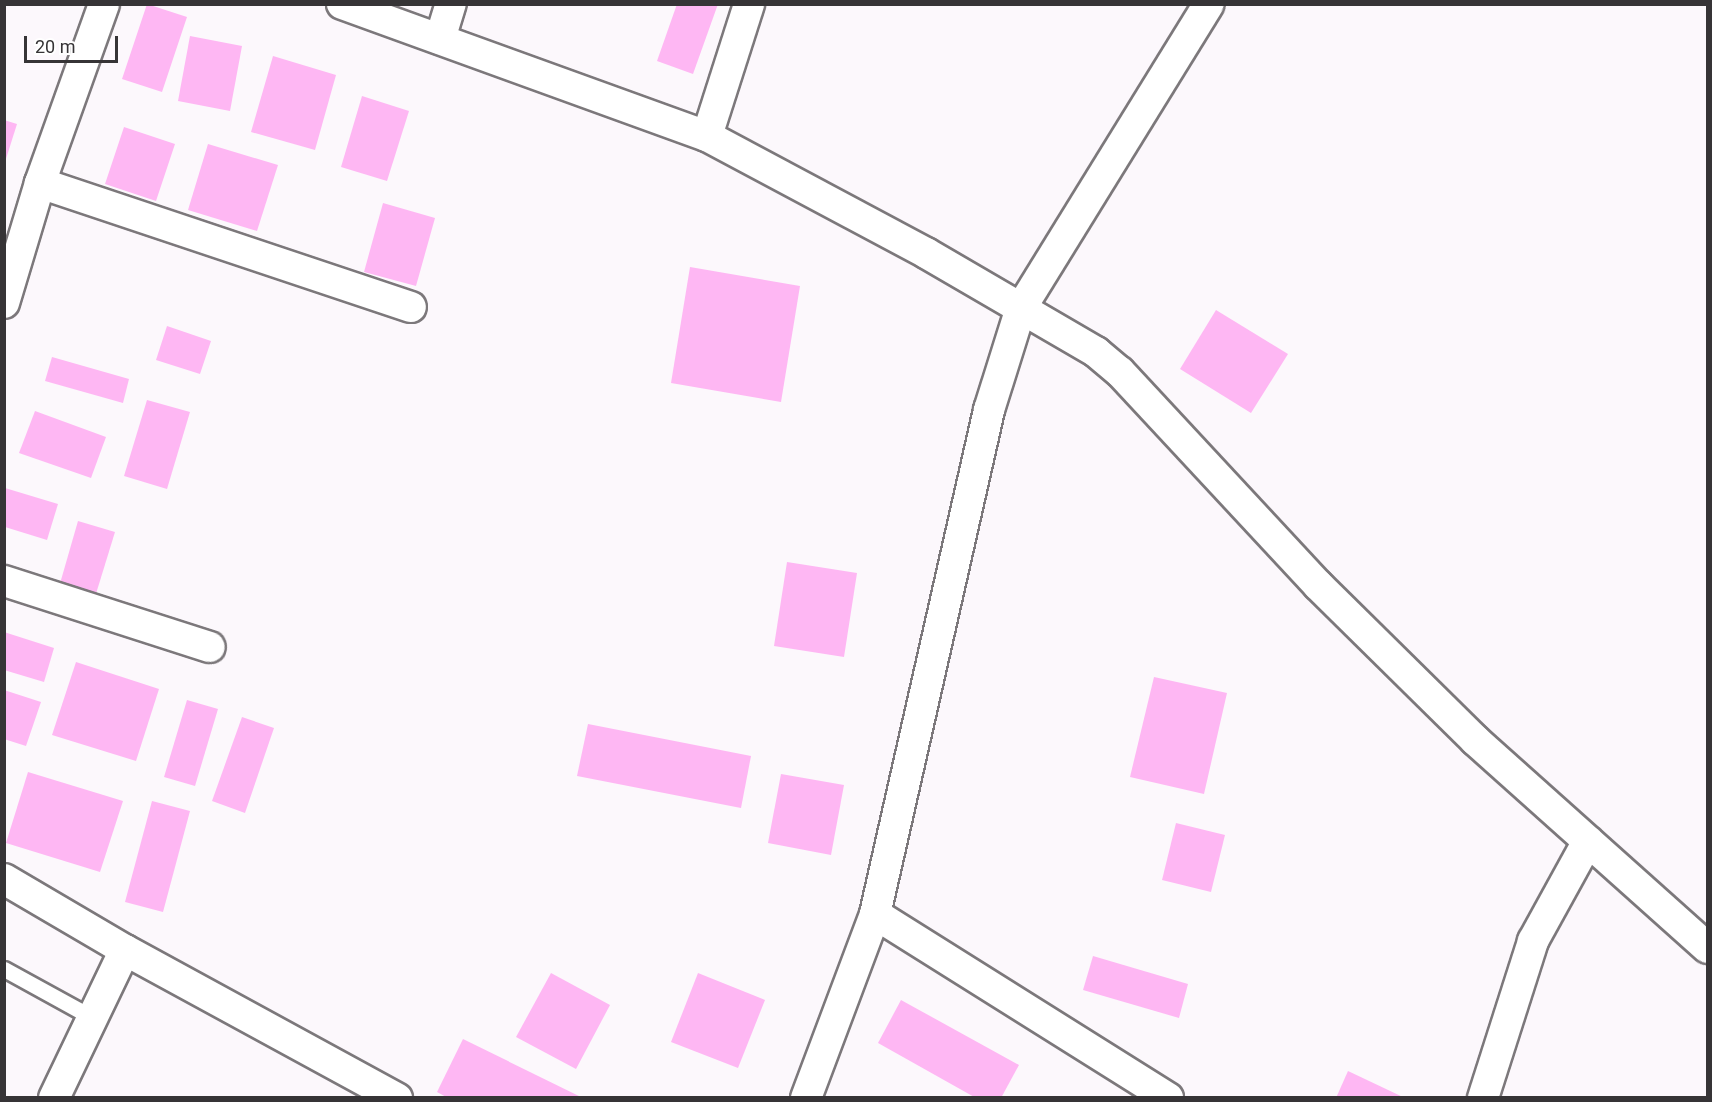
<!DOCTYPE html>
<style>
body{margin:0}
#map{position:relative;width:1712px;height:1102px;overflow:hidden;background:#fcf8fc;font-family:Roboto,sans-serif}
div>[style]{position:absolute}
.building>*{inset:0;background:#feb7f3}
.roads{filter:drop-shadow(2px 0 #7c787b) drop-shadow(-2px 0 #7c787b) drop-shadow(0 2px #7c787b) drop-shadow(0 -2px #7c787b)}
.lane>*{height:15px;margin:-7.5px;padding:0 7.5px;transform-origin:7.5px;border-radius:7.5px;background:#fff}
.street>*{height:30px;margin:-15px;padding:0 15px;transform-origin:15px;border-radius:15px;background:#fff}
span{translate:-50% -50%;white-space:nowrap;text-align:center;line-height:1.15;-webkit-text-stroke:5px #fff;paint-order:stroke}
.frame{position:absolute;inset:0;border:6px solid #363436;pointer-events:none}
.scale{position:absolute;left:24px;top:36px;width:94px;height:27px;box-sizing:border-box;border:3px solid #363436;border-top:0;padding-left:8px;font-size:18px;line-height:21px;white-space:nowrap;color:#363436;-webkit-text-stroke:4px #fff;paint-order:stroke}
</style>
<div id="map">
<div class="building">
<div style="clip-path:polygon(147px 4px,187px 17px,162px 92px,122px 79px)"></div>
<div style="clip-path:polygon(677px 4px,718px 4px,693px 74px,657px 61px)"></div>
<div style="clip-path:polygon(190px 36px,242px 46px,230px 111px,178px 101px)"></div>
<div style="clip-path:polygon(273px 56px,336px 75px,315px 150px,251px 132px)"></div>
<div style="clip-path:polygon(362px 96px,409px 111px,387px 181px,341px 167px)"></div>
<div style="clip-path:polygon(4px 120px,17px 124px,5px 162px,4px 162px)"></div>
<div style="clip-path:polygon(124px 127px,175px 144px,156px 201px,105px 184px)"></div>
<div style="clip-path:polygon(208px 144px,278px 165px,257px 231px,188px 210px)"></div>
<div style="clip-path:polygon(383px 203px,435px 218px,416px 286px,364px 272px)"></div>
<div style="clip-path:polygon(690px 267px,800px 286px,781px 402px,671px 383px)"></div>
<div style="clip-path:polygon(1216px 310px,1288px 354px,1251px 413px,1180px 369px)"></div>
<div style="clip-path:polygon(167px 326px,211px 341px,200px 374px,156px 360px)"></div>
<div style="clip-path:polygon(52px 357px,129px 379px,123px 403px,45px 381px)"></div>
<div style="clip-path:polygon(147px 400px,190px 412px,167px 489px,124px 476px)"></div>
<div style="clip-path:polygon(35px 411px,106px 437px,91px 478px,19px 453px)"></div>
<div style="clip-path:polygon(5px 488px,58px 504px,47px 540px,5px 527px)"></div>
<div style="clip-path:polygon(78px 521px,115px 532px,95px 597px,59px 587px)"></div>
<div style="clip-path:polygon(787px 562px,857px 573px,844px 657px,774px 646px)"></div>
<div style="clip-path:polygon(4px 632px,54px 648px,44px 682px,4px 670px)"></div>
<div style="clip-path:polygon(76px 662px,159px 689px,136px 761px,52px 735px)"></div>
<div style="clip-path:polygon(1154px 677px,1227px 693px,1204px 794px,1130px 777px)"></div>
<div style="clip-path:polygon(4px 690px,41px 702px,26px 746px,4px 739px)"></div>
<div style="clip-path:polygon(187px 700px,218px 709px,195px 786px,164px 777px)"></div>
<div style="clip-path:polygon(242px 717px,274px 728px,245px 813px,212px 801px)"></div>
<div style="clip-path:polygon(588px 724px,751px 756px,741px 808px,577px 776px)"></div>
<div style="clip-path:polygon(28px 772px,123px 801px,100px 872px,6px 843px)"></div>
<div style="clip-path:polygon(781px 774px,844px 785px,831px 855px,768px 843px)"></div>
<div style="clip-path:polygon(152px 801px,190px 811px,163px 912px,125px 902px)"></div>
<div style="clip-path:polygon(1176px 823px,1225px 835px,1211px 892px,1162px 880px)"></div>
<div style="clip-path:polygon(1093px 956px,1188px 984px,1179px 1018px,1083px 990px)"></div>
<div style="clip-path:polygon(551px 973px,610px 1005px,576px 1069px,516px 1037px)"></div>
<div style="clip-path:polygon(698px 973px,765px 1000px,738px 1068px,671px 1042px)"></div>
<div style="clip-path:polygon(901px 1000px,1019px 1065px,1001px 1098px,976px 1098px,878px 1043px)"></div>
<div style="clip-path:polygon(463px 1039px,583px 1098px,448px 1098px,437px 1092px)"></div>
<div style="clip-path:polygon(1348px 1071px,1405px 1098px,1336px 1098px)"></div>
</div>
<div class="roads">
<div class="lane">
<div style="left:4px;top:969px;width:102px;rotate:28.8deg"></div>
</div>
<div class="street">
<div style="left:342px;top:4px;width:388px;rotate:19.9deg"></div>
<div style="left:707px;top:136px;width:248px;rotate:28.1deg"></div>
<div style="left:926px;top:253px;width:197px;rotate:30.2deg"></div>
<div style="left:1096px;top:352px;width:31px;rotate:40deg"></div>
<div style="left:1120px;top:372px;width:291px;rotate:47.1deg"></div>
<div style="left:1318px;top:585px;width:221px;rotate:44.6deg"></div>
<div style="left:1475px;top:740px;width:312px;rotate:41.8deg"></div>
<div style="left:440px;top:39px;width:37px;rotate:-73deg"></div>
<div style="left:707px;top:136px;width:139px;rotate:-72.3deg"></div>
<div style="left:40px;top:183px;width:391px;rotate:18.5deg"></div>
<div style="left:4px;top:303px;width:125px;rotate:-73.3deg"></div>
<div style="left:40px;top:183px;width:190px;rotate:-70.3deg"></div>
<div style="left:4px;top:581px;width:216px;rotate:17.8deg"></div>
<div style="left:4px;top:879px;width:140px;rotate:30.4deg"></div>
<div style="left:125px;top:950px;width:310px;rotate:28.6deg"></div>
<div style="left:875px;top:914px;width:346px;rotate:32.1deg"></div>
<div style="left:54px;top:1098px;width:164px;rotate:-64.4deg"></div>
<div style="left:806px;top:1098px;width:197px;rotate:-69.4deg"></div>
<div style="left:875px;top:914px;width:517px;rotate:-77.25deg"></div>
<div style="left:989px;top:410px;width:107px;rotate:-72.6deg"></div>
<div style="left:1021px;top:308px;width:357px;rotate:-58.3deg"></div>
<div style="left:1483px;top:1098px;width:165px;rotate:-72.3deg"></div>
<div style="left:1533px;top:941px;width:114px;rotate:-61.2deg"></div>
</div>
</div>
<div class="frame"></div>
<div class="scale">20 m</div>
</div>
